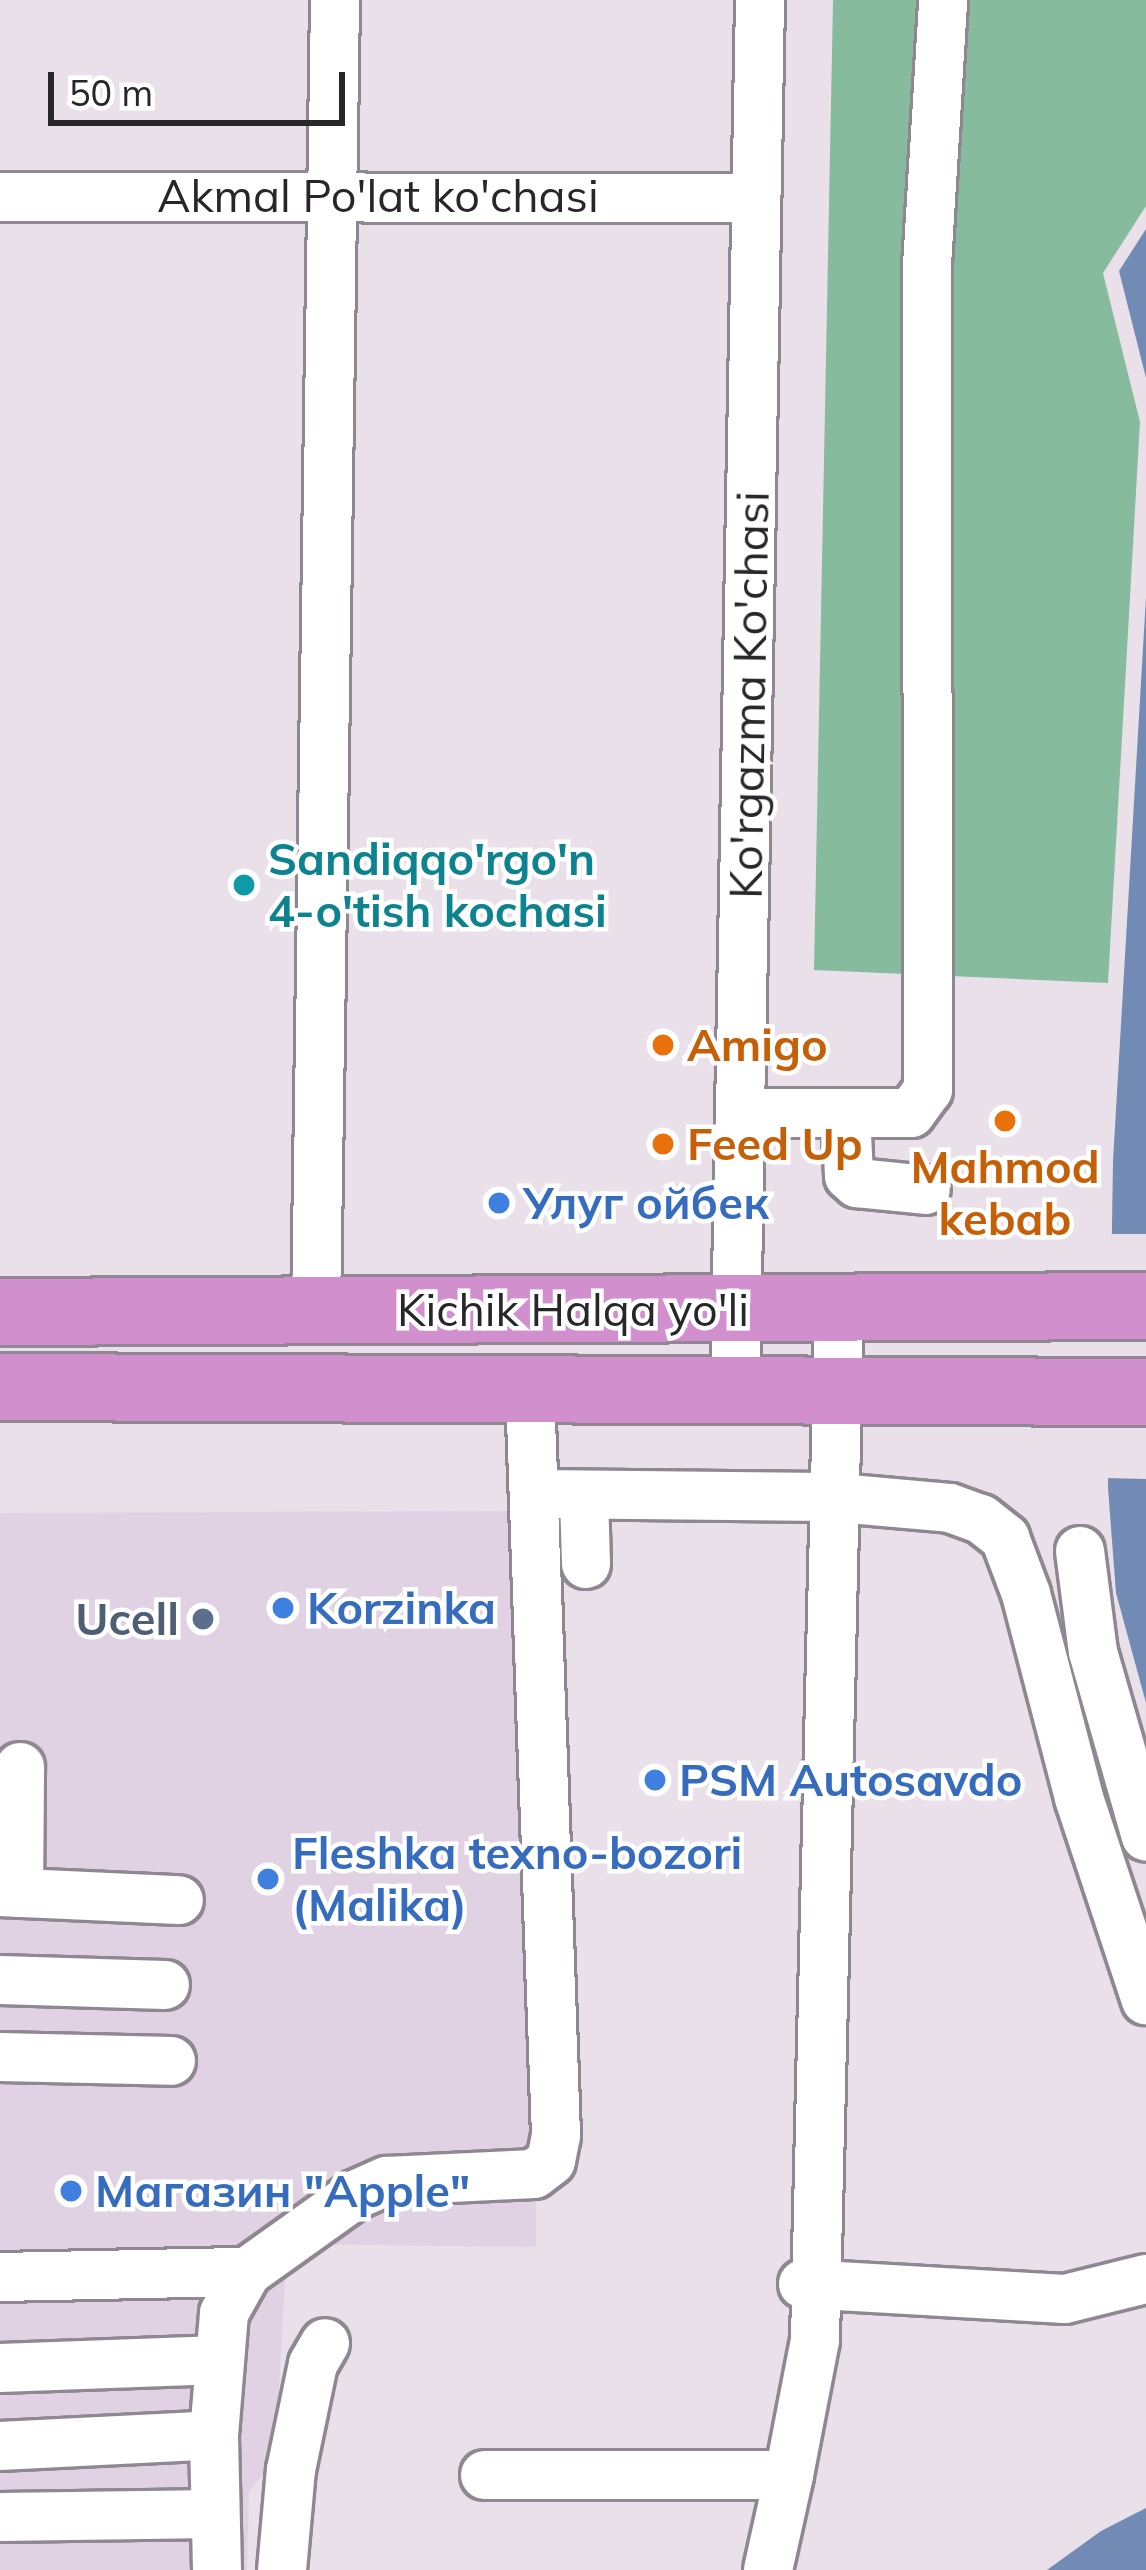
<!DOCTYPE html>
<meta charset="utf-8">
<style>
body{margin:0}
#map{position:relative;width:1146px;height:2570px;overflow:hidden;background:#e9e0ea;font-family:Mulish,sans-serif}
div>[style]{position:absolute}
.built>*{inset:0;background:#e0d2e3}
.forest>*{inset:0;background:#87bb9e}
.water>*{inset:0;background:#718bb4}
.pier>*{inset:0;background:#e9e0ea}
.roads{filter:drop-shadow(3px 0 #8f8791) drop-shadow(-3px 0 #8f8791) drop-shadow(0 3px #8f8791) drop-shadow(0 -3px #8f8791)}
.minor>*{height:48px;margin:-24px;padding:0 24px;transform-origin:24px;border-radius:24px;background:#fff}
.highway>*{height:66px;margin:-33px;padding:0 33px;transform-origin:33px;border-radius:33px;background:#d28fce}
.dots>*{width:33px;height:33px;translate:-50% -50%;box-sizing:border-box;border:6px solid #fff;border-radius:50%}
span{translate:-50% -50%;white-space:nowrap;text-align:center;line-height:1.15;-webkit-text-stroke:9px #fff;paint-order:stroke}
.street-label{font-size:45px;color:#29262a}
.culture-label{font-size:45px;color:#0d838f;font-weight:700}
.left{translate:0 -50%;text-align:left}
.food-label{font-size:45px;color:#c56008;font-weight:700}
.shop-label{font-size:45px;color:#366cbe;font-weight:700}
.service-label{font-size:45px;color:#4e5e75;font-weight:700}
.right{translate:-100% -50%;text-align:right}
.scale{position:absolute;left:48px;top:72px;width:297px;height:54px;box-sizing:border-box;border:6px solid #29262a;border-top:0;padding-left:15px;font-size:36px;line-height:42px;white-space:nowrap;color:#29262a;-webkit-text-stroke:9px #fff;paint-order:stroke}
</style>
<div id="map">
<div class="built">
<div style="clip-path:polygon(537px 1511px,536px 2247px,287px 2244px,275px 2461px,249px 2491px,247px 2570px,0 2570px,0 1513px)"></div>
</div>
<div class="forest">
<div style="clip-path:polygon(833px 0,1146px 0,1146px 206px,1103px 273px,1140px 422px,1108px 983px,814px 970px)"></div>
</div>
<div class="water">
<div style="clip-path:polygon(1146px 229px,1146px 378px,1119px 271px)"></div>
<div style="clip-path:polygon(1146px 597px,1146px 1703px,1116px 1593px,1108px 1488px,1113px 1161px)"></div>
<div style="clip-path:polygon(1146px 2508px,1146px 2570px,1047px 2570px,1101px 2531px)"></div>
</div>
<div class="pier">
<div style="clip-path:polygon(1106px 1234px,1146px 1234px,1146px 1479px,1103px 1478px)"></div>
</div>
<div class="roads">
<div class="minor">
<div style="left:0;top:197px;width:756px;rotate:0.08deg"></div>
<div style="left:743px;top:1113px;width:168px"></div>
<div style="left:911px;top:1113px;width:29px;rotate:-54deg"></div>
<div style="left:928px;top:1090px;width:825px;rotate:-90.07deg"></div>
<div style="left:927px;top:265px;width:265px;rotate:-86.5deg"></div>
<div style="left:846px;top:1114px;width:62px;rotate:87.2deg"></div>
<div style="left:849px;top:1176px;width:11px;rotate:41deg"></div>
<div style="left:857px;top:1183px;width:69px;rotate:5.8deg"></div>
<div style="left:316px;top:1311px;width:1311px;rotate:-89.17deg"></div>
<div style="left:735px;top:1391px;width:1391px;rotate:-88.97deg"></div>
<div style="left:538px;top:1494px;width:289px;rotate:0.6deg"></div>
<div style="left:827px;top:1497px;width:123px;rotate:5.1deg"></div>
<div style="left:950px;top:1508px;width:33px;rotate:20deg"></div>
<div style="left:981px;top:1519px;width:31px;rotate:38deg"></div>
<div style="left:1005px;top:1538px;width:60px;rotate:69.4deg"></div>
<div style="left:1026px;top:1594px;width:211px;rotate:75.4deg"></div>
<div style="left:1079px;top:1798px;width:213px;rotate:71.7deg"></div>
<div style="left:584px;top:1496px;width:68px;rotate:88.3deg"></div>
<div style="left:1080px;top:1551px;width:102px;rotate:82.7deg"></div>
<div style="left:1093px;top:1652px;width:192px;rotate:74deg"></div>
<div style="left:0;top:1892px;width:179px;rotate:2.6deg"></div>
<div style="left:19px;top:1893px;width:126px;rotate:-89.5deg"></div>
<div style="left:0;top:1980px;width:165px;rotate:1.7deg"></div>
<div style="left:0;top:2057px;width:171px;rotate:1.3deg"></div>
<div style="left:0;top:2277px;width:247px;rotate:-1.2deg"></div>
<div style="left:803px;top:2284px;width:262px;rotate:3.3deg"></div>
<div style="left:1065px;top:2299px;width:83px;rotate:-13.9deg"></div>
<div style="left:0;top:2368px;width:220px;rotate:-2.1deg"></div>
<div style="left:0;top:2446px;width:214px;rotate:-2.9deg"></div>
<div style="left:485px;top:2475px;width:304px"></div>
<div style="left:789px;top:2475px;width:137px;rotate:-79.1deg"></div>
<div style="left:815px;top:2340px;width:1029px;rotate:-88.66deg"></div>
<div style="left:0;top:2517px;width:215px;rotate:-0.8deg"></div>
<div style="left:217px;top:2570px;width:135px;rotate:-91.3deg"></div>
<div style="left:214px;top:2435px;width:122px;rotate:-85.3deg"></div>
<div style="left:224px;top:2313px;width:47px;rotate:-60.7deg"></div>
<div style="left:247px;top:2272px;width:133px;rotate:-35.5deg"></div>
<div style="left:355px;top:2195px;width:35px;rotate:-24deg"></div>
<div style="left:387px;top:2181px;width:147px;rotate:-2.7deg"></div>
<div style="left:534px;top:2174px;width:21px;rotate:-37deg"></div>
<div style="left:551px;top:2161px;width:26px;rotate:-79deg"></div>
<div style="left:556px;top:2135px;width:745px;rotate:-92deg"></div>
<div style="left:282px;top:2570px;width:100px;rotate:-84.9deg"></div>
<div style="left:291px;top:2470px;width:108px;rotate:-78.3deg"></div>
<div style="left:313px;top:2364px;width:24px;rotate:-60deg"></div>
<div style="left:768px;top:2570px;width:97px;rotate:-77.5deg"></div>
</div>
<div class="highway">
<div style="left:0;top:1312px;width:1146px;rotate:-0.3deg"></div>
<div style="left:0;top:1387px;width:1146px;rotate:0.25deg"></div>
</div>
</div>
<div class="dots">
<div style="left:244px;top:885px;background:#0f9aa8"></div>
<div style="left:663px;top:1045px;background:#e8710a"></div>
<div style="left:1005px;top:1121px;background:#e8710a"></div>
<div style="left:663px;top:1144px;background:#e8710a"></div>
<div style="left:499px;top:1203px;background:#3f7fe0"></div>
<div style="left:283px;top:1608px;background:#3f7fe0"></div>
<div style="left:203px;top:1619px;background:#5c6f8a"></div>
<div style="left:655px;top:1780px;background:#3f7fe0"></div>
<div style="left:268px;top:1879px;background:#3f7fe0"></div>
<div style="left:71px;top:2191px;background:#3f7fe0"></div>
</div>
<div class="street-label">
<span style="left:378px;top:196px">Akmal Po'lat ko'chasi</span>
<span style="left:749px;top:695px;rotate:-89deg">Ko'rgazma Ko'chasi</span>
<span style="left:573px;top:1310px">Kichik Halqa yo'li</span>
</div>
<div class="culture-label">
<span class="left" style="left:268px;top:885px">Sandiqqo'rgo'n<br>4-o'tish kochasi</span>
</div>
<div class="food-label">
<span class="left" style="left:687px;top:1045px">Amigo</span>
<span class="left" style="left:687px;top:1144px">Feed Up</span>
<span style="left:1005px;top:1193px">Mahmod<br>kebab</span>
</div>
<div class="shop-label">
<span class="left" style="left:523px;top:1203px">Улуг ойбек</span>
<span class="left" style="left:307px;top:1608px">Korzinka</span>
<span class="left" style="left:679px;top:1780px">PSM Autosavdo</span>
<span class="left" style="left:292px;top:1879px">Fleshka texno-bozori<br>(Malika)</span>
<span class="left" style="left:95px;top:2191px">Магазин "Apple"</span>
</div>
<div class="service-label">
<span class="right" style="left:179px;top:1619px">Ucell</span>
</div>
<div class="scale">50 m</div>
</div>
